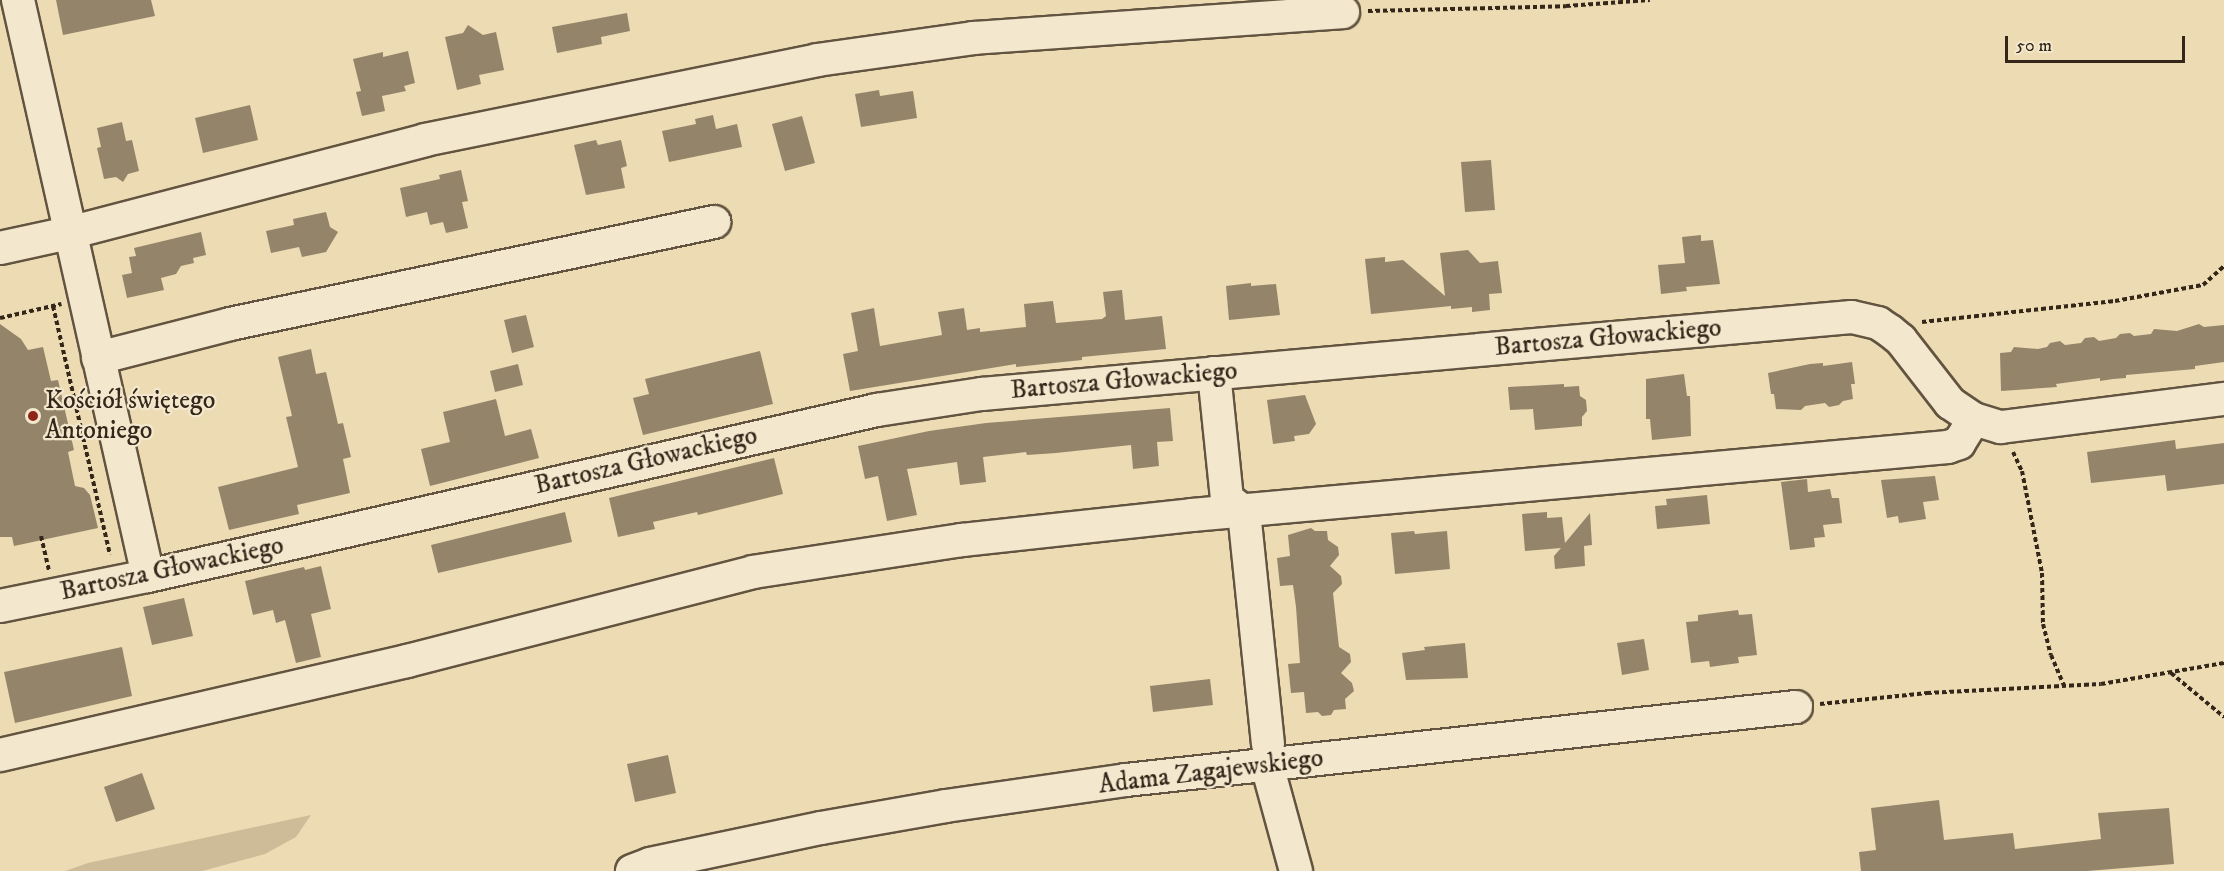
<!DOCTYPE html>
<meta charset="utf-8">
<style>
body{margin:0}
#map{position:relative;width:2224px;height:871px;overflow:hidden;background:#eddbb3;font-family:"IM FELL DW Pica",serif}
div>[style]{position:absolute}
.green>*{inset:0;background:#cebc99}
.building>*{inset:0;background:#94856a}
.path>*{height:4px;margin-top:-2px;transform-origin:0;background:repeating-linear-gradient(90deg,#34271a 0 4.5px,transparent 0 7.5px)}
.roads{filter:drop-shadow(2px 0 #625440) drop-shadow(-2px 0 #625440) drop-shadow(0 2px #625440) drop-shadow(0 -2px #625440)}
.minor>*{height:32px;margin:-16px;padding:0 16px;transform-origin:16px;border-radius:16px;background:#f3e8ce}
.dots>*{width:16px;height:16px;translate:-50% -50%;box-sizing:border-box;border:3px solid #f3e8ce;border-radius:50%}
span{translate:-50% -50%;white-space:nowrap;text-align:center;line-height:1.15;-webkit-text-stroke:4.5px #f3e8ce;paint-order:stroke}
.street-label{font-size:26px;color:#34271a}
.poi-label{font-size:26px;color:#34271a}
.left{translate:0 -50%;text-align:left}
.scale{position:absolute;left:2005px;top:36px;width:180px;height:27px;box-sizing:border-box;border:3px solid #34271a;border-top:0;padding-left:8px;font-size:18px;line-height:21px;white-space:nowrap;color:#34271a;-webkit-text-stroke:4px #f3e8ce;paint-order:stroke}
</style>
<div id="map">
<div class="green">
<div style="clip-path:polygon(311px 815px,296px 837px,265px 854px,202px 871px,65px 871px,88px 863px)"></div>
</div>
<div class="building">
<div style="clip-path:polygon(56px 0,151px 0,155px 16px,63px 35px)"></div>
<div style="clip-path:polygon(627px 13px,630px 31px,601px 37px,602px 44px,557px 53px,552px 27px)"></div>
<div style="clip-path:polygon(468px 25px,483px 35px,496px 32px,504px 70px,479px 75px,481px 84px,457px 90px,445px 37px,463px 33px)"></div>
<div style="clip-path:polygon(408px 51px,415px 83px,404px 86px,406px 91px,382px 96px,385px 111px,362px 116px,356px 92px,361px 91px,353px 59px,383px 52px,383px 57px)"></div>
<div style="clip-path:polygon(879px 90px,880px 96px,913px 91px,917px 118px,861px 127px,855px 94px)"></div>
<div style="clip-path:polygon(250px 105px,258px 140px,203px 153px,195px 118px)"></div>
<div style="clip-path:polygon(713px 115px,716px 129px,737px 124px,742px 147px,669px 162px,662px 131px,696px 124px,695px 119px)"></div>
<div style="clip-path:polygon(802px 116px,815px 163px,785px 171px,772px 124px)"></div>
<div style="clip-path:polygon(122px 122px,126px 141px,132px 140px,139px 171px,128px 174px,123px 182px,116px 177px,104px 179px,97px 148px,101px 147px,97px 128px)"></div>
<div style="clip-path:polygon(596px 140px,598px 145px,621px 140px,627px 166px,621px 168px,625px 188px,586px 195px,574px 145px)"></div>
<div style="clip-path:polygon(1491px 160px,1495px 210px,1465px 212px,1461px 162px)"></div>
<div style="clip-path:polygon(461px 170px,468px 201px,462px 202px,468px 228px,446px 233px,443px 222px,430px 225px,427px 212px,406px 217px,400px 188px,440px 179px,439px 175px)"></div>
<div style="clip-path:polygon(326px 212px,330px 227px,338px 232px,326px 252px,302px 257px,299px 247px,271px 253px,266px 231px,294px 225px,293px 219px)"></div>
<div style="clip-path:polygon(201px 232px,206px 255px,193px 258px,194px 263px,181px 266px,176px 274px,161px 278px,164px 290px,127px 298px,122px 275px,132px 273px,129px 257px,136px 256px,134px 248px)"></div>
<div style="clip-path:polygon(1701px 235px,1701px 241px,1713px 240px,1720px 284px,1686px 287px,1687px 291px,1661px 294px,1658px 265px,1685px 263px,1682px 237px)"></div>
<div style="clip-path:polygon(1468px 250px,1480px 263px,1498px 261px,1502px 293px,1489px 294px,1490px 310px,1472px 312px,1472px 307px,1451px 309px,1451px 306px,1371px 314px,1365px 259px,1385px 257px,1385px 262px,1403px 260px,1445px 296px,1440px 253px)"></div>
<div style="clip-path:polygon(1251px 283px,1251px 286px,1276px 284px,1280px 315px,1229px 320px,1226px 286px)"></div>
<div style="clip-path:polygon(1122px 290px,1125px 320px,1162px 316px,1166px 349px,1082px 357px,1082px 360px,1044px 364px,1016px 367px,1016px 364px,850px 391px,843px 354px,858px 351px,851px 313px,874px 308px,880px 346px,942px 335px,938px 312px,964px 308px,967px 330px,980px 328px,980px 332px,1026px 327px,1024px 304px,1053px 301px,1056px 323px,1102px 319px,1106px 316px,1103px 292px)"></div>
<div style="clip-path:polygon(526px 315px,534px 347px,512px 353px,504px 320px)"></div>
<div style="clip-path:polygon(0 324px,21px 339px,28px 350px,43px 347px,51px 381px,58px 380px,74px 450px,68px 452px,75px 486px,84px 488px,90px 495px,98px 528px,14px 546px,12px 537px,0 537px)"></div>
<div style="clip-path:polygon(2199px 324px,2204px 327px,2224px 325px,2224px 362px,2195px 366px,2195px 369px,2126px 375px,2126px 378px,2113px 379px,2100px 381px,2100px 378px,2056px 384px,2057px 387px,2001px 391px,2000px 353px,2011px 352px,2014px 347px,2038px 349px,2047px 347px,2050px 343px,2060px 341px,2065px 345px,2081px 343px,2085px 338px,2094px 337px,2099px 341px,2116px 338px,2120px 334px,2130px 333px,2134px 336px,2151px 334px,2154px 329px,2177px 331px)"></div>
<div style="clip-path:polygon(311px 349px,316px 374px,326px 372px,338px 424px,343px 423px,351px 457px,343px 459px,350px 493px,297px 505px,299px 514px,229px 530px,218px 487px,298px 467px,286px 417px,292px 416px,278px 357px)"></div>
<div style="clip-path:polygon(760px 351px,773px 404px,643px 435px,633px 398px,649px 394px,645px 379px)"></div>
<div style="clip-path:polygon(1852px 362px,1855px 384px,1851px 384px,1853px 399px,1843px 401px,1839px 405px,1829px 407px,1825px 403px,1805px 406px,1801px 410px,1776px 409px,1774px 394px,1771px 394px,1768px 373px,1810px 364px,1823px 363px,1823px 366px)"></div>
<div style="clip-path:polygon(518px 364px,523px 385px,495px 392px,490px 371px)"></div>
<div style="clip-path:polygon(1684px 374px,1687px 396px,1690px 396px,1691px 436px,1652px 440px,1650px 419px,1646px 419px,1646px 379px)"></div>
<div style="clip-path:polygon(1564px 384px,1564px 387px,1579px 386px,1580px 396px,1586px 400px,1587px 411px,1582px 417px,1582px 426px,1535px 430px,1533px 409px,1510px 410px,1508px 387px)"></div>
<div style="clip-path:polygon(1305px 395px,1316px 424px,1309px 434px,1294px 436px,1295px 441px,1273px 444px,1267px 400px)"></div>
<div style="clip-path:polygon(496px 399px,505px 436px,531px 429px,539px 458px,430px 486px,421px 449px,450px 442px,443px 412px)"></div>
<div style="clip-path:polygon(1170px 408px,1173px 441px,1157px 442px,1159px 466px,1133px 469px,1131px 445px,1056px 453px,1027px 455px,1026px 452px,983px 457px,986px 482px,960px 485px,957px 462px,907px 469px,917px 515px,887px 521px,878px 476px,865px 479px,858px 446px,929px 431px,986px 423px)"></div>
<div style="clip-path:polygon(2175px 440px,2176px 449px,2224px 443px,2224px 484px,2167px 491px,2165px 475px,2091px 483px,2087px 452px)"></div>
<div style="clip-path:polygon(774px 458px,783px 494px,698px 515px,697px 512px,653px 522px,655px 529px,618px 537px,609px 498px)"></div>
<div style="clip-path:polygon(1935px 476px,1939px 500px,1923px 502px,1926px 519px,1899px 523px,1898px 516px,1887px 518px,1881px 480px)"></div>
<div style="clip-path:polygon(1807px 479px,1808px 492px,1830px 489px,1832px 498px,1839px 498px,1842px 523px,1823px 525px,1825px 537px,1814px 538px,1815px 547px,1790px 550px,1781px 482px)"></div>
<div style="clip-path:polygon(1707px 495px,1710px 524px,1657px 529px,1655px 506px,1667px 505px,1666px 499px)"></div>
<div style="clip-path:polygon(565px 512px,572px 542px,438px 573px,431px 545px)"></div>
<div style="clip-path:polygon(1547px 512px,1547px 518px,1562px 517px,1565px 543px,1590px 513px,1592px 545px,1584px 546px,1585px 566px,1555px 569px,1554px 556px,1561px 548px,1525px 551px,1522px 514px)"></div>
<div style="clip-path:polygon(1311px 528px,1315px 531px,1327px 531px,1328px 540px,1338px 547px,1339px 555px,1330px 566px,1341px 576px,1342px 584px,1333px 593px,1339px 647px,1350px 654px,1351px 662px,1341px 673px,1352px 683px,1354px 691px,1345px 699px,1346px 709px,1334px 710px,1331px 715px,1322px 716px,1318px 712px,1306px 713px,1304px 692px,1291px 693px,1288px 664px,1300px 663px,1296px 607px,1293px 585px,1280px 586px,1277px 558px,1290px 556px,1288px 535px)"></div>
<div style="clip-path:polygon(1414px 531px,1415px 534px,1447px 531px,1450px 569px,1395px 574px,1391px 533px)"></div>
<div style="clip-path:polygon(321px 566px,331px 609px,311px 614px,321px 657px,296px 663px,285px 620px,276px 623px,273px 610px,253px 615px,245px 581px,304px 567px,305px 570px)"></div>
<div style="clip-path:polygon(184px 598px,193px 636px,152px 645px,143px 607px)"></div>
<div style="clip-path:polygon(1738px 610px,1739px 615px,1752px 614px,1757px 655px,1738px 657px,1739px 663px,1724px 665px,1710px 667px,1709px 661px,1691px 663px,1686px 622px,1698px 621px,1698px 615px)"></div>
<div style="clip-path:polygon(1644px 639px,1649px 670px,1622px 675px,1617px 643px)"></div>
<div style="clip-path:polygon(1465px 643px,1468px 678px,1406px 680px,1402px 653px,1425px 650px,1424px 647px)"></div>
<div style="clip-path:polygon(122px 647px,132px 696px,15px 723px,4px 672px)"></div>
<div style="clip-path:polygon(1210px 679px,1213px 705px,1153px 712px,1150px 686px)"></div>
<div style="clip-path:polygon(668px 755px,676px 793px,635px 802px,627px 764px)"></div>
<div style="clip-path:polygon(142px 773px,155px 809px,116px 822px,104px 787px)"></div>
<div style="clip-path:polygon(1939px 800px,1944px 840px,2013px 833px,2015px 849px,2101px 839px,2098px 813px,2169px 808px,2174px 864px,2087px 871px,1861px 871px,1859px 852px,1876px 850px,1871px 808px)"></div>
</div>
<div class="path">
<div style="left:1368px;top:11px;width:198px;rotate:-1.4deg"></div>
<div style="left:1566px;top:6px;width:84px;rotate:-4.1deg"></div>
<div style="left:53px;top:306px;width:255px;rotate:77.1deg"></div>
<div style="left:0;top:318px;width:63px;rotate:-12.9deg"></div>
<div style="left:1922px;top:322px;width:194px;rotate:-6.2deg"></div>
<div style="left:2115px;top:301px;width:89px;rotate:-10.3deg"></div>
<div style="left:2203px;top:285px;width:28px;rotate:-42deg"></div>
<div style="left:2013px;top:452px;width:21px;rotate:65deg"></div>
<div style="left:2022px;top:471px;width:104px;rotate:78.9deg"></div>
<div style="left:2042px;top:573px;width:51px;rotate:88.9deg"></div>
<div style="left:2043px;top:624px;width:32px;rotate:76deg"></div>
<div style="left:2051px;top:655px;width:33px;rotate:67deg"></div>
<div style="left:41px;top:536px;width:35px;rotate:77deg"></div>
<div style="left:2171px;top:673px;width:69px;rotate:39.7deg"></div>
<div style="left:1820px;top:704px;width:108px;rotate:-5.9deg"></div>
<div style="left:1927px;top:693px;width:174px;rotate:-3deg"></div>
<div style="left:2101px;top:684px;width:125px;rotate:-9.7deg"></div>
</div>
<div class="roads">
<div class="minor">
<div style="left:18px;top:0;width:590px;rotate:77.28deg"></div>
<div style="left:0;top:248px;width:71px;rotate:-12.3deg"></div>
<div style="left:69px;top:233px;width:368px;rotate:-14.6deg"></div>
<div style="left:425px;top:140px;width:400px;rotate:-11.5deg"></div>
<div style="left:817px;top:60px;width:158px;rotate:-8deg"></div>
<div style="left:973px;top:38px;width:371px;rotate:-4deg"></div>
<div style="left:98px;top:358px;width:136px;rotate:-14.4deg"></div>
<div style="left:230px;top:324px;width:495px;rotate:-11.9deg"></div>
<div style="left:1214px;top:373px;width:127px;rotate:84.1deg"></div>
<div style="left:1227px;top:499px;width:21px;rotate:37deg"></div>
<div style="left:1244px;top:512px;width:233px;rotate:84.1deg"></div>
<div style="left:0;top:606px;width:151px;rotate:-11.5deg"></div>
<div style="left:148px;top:576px;width:748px;rotate:-12.83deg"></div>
<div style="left:877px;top:410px;width:106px;rotate:-8.7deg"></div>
<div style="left:982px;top:394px;width:873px;rotate:-5.06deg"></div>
<div style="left:1852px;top:317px;width:27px;rotate:13deg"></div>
<div style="left:1878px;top:323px;width:14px;rotate:34deg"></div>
<div style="left:1890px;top:331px;width:14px;rotate:39deg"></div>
<div style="left:1901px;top:340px;width:80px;rotate:52.1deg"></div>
<div style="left:1950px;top:403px;width:29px;rotate:34deg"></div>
<div style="left:1974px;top:419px;width:28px;rotate:17deg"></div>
<div style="left:2001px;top:427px;width:225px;rotate:-7.2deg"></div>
<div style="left:0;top:755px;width:418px;rotate:-13deg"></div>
<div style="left:407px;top:661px;width:357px;rotate:-14.4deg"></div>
<div style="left:753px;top:572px;width:211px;rotate:-8.7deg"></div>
<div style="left:962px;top:540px;width:231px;rotate:-6.2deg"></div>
<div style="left:1192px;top:515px;width:759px;rotate:-5.14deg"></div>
<div style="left:1948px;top:447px;width:12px;rotate:-20deg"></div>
<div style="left:1959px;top:443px;width:28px;rotate:-58deg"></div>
<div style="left:1267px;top:765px;width:110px;rotate:74.7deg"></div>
<div style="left:632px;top:871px;width:19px;rotate:-21deg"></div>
<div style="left:650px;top:864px;width:175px;rotate:-11.9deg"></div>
<div style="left:821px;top:828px;width:127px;rotate:-10deg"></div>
<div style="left:946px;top:806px;width:182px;rotate:-8.2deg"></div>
<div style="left:1126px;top:780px;width:674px;rotate:-6.22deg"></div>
</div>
</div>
<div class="dots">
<div style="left:33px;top:416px;background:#8f2418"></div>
</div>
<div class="street-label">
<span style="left:1608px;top:338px;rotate:-5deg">Bartosza Głowackiego</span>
<span style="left:1124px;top:381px;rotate:-5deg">Bartosza Głowackiego</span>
<span style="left:646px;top:461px;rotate:-13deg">Bartosza Głowackiego</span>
<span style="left:172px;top:569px;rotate:-12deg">Bartosza Głowackiego</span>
<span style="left:1211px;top:772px;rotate:-7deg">Adama Zagajewskiego</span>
</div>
<div class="poi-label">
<span class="left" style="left:45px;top:416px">Kościół świętego<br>Antoniego</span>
</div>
<div class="scale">50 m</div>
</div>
